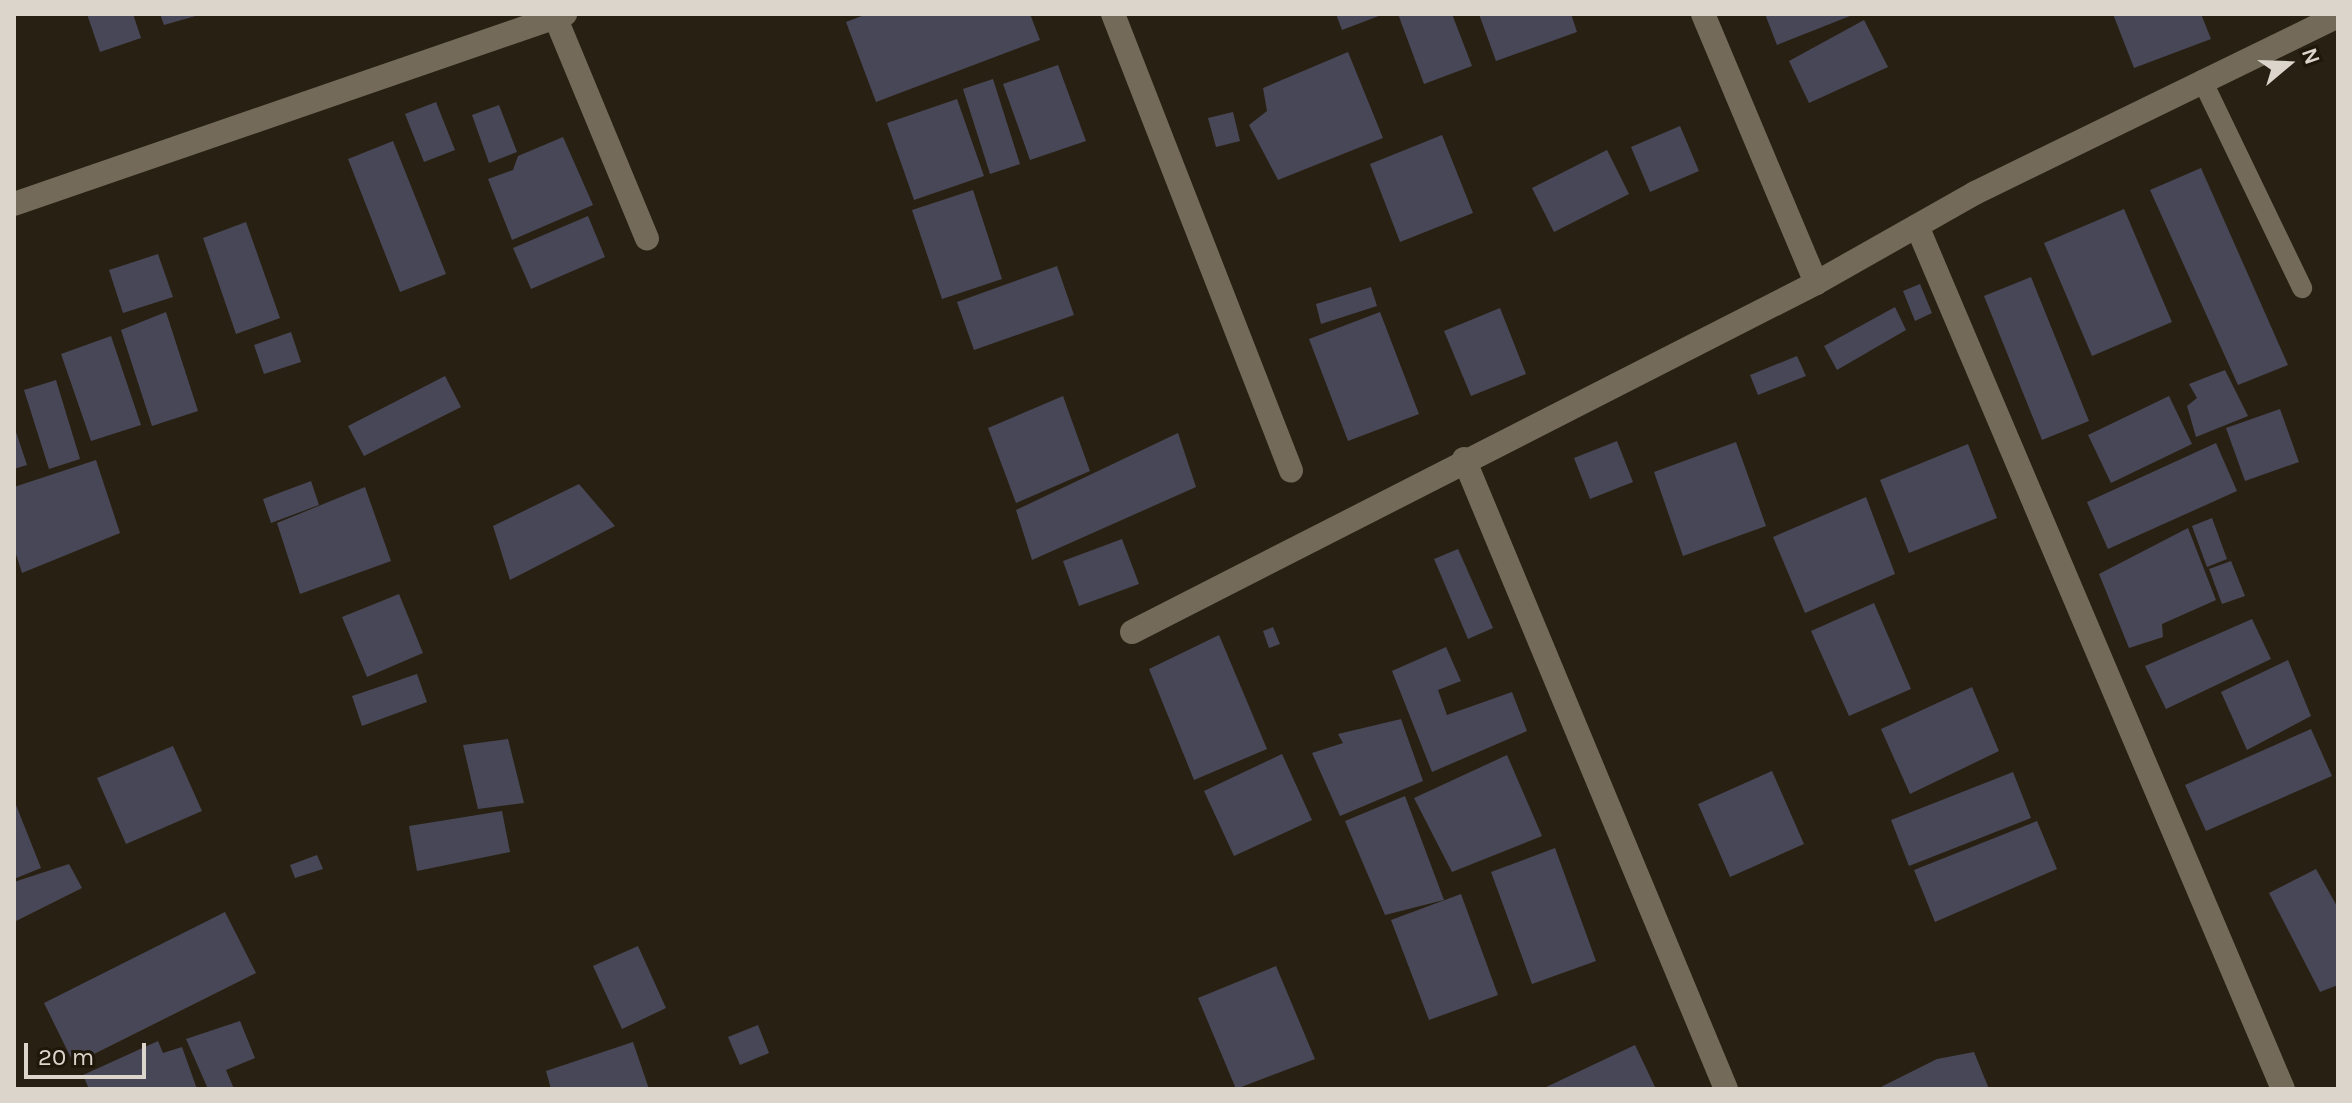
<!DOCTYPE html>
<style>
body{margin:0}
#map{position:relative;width:2352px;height:1103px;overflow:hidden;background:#282012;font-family:Karla,sans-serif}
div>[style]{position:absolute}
.building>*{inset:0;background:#484757}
.lane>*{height:20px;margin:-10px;padding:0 10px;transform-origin:10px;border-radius:10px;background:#736a5a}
.street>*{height:24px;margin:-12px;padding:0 12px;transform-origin:12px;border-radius:12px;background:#736a5a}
span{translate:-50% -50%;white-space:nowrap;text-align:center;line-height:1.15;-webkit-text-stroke:8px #1f1709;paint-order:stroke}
.frame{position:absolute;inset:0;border:16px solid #dbd5cc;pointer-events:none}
.north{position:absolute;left:2248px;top:24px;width:80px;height:80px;-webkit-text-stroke:6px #1f1709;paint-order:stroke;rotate:71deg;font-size:22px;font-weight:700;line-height:32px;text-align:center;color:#dbd5cc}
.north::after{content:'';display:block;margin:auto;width:28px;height:36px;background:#dbd5cc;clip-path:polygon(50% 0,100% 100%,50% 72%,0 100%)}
.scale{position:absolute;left:24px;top:1043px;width:122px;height:36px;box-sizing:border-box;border:4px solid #dbd5cc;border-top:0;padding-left:10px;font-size:24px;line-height:28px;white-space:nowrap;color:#dbd5cc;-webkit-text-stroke:6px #1f1709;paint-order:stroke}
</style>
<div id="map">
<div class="building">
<div style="clip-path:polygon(87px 14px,133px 14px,141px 38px,100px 52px)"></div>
<div style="clip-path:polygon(160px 14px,199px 14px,199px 15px,164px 25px)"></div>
<div style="clip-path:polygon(867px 14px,1030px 14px,1040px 40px,876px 102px,846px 22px)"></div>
<div style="clip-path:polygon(1336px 14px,1384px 14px,1342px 30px)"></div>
<div style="clip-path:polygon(1398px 14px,1452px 14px,1472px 66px,1424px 84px)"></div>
<div style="clip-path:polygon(1479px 14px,1571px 14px,1577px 32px,1496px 61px)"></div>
<div style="clip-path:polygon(1765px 14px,1855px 14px,1777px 45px)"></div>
<div style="clip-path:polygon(2113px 14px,2201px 14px,2211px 39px,2134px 68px)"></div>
<div style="clip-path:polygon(1864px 20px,1888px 67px,1809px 103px,1789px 61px)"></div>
<div style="clip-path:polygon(1348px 52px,1383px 138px,1278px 180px,1249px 125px,1267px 111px,1263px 88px)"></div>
<div style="clip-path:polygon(1058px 65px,1086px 141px,1030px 160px,1003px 84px)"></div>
<div style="clip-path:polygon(993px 79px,1020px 164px,990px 174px,963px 89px)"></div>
<div style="clip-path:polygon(957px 99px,984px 176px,914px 200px,887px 123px)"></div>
<div style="clip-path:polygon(436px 102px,455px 150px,424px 162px,405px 114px)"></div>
<div style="clip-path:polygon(499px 105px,517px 152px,489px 163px,472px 115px)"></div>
<div style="clip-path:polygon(1233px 112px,1240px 141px,1216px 147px,1208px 118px)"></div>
<div style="clip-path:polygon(1680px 126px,1699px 171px,1650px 192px,1631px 147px)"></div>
<div style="clip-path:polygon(1442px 135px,1473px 213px,1400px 242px,1370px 164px)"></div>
<div style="clip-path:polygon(563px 137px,593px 205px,512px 240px,488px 179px,513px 170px,518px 156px)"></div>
<div style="clip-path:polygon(393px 141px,446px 274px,400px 292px,348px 159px)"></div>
<div style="clip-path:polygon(1607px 150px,1629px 194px,1554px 232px,1532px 188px)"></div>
<div style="clip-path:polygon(2201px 168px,2288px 365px,2238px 385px,2150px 190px)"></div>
<div style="clip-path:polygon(973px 190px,1002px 279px,942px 299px,912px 210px)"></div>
<div style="clip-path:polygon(2124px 209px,2172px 322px,2092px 356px,2044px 243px)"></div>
<div style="clip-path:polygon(588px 216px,605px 257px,531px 289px,513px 248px)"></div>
<div style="clip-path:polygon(246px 222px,280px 318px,236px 334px,203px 238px)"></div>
<div style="clip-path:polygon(158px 254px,173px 297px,123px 313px,109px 270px)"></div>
<div style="clip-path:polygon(1057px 266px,1074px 315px,974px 350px,957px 302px)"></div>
<div style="clip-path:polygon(2031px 277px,2089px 421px,2042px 440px,1984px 296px)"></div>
<div style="clip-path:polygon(1920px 284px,1932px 313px,1915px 321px,1903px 291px)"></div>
<div style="clip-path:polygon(1371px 287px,1377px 306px,1321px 324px,1316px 304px)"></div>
<div style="clip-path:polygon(1895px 307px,1906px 330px,1837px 370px,1824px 346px)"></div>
<div style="clip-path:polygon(1500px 308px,1526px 374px,1471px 396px,1444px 331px)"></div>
<div style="clip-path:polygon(166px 312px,198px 411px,152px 426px,121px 330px)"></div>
<div style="clip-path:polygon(1380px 312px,1419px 414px,1348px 441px,1309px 339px)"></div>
<div style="clip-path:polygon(291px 332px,301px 362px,264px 374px,254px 345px)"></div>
<div style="clip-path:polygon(111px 336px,141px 425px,91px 441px,61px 354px)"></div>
<div style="clip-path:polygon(1797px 356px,1806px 376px,1758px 395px,1750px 375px)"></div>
<div style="clip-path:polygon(2225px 370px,2248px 416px,2196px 437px,2187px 406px,2197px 398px,2189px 384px)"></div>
<div style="clip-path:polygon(445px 376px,461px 407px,364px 456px,348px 426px)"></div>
<div style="clip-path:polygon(56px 380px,80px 459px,49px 469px,24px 390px)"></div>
<div style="clip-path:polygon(1063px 396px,1090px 471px,1016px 503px,988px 428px)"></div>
<div style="clip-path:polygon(2169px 396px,2192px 444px,2111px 483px,2088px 435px)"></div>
<div style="clip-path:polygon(2280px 409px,2299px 462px,2245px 481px,2226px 428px)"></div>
<div style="clip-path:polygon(14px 426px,27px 465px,14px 469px)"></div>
<div style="clip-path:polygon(1178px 433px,1196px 487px,1032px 560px,1016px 510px)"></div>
<div style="clip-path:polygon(1617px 441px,1633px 482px,1590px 499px,1574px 458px)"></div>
<div style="clip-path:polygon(1736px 442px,1766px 526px,1683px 556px,1654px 472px)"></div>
<div style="clip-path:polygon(2216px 443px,2237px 491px,2108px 549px,2087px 502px)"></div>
<div style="clip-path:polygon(1968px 444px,1997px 518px,1909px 553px,1880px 480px)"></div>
<div style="clip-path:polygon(96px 460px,120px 533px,22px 573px,14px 548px,14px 487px)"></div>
<div style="clip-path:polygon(311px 481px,319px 505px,271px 523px,263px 499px)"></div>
<div style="clip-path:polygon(579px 484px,615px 526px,510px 580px,493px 526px)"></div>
<div style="clip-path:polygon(365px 487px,391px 561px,300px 594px,277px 523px)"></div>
<div style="clip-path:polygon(1866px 497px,1895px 574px,1805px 613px,1773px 537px)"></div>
<div style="clip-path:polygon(2212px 518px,2227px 559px,2207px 567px,2192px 526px)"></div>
<div style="clip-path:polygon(2188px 528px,2216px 600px,2162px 624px,2163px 637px,2129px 648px,2099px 574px)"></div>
<div style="clip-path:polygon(1122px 539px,1139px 584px,1079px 606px,1063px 561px)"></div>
<div style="clip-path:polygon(1458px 549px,1493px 628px,1468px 639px,1434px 559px)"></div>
<div style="clip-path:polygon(2231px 561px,2245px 596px,2222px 604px,2209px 569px)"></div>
<div style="clip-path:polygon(399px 594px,423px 653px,367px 677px,342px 617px)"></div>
<div style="clip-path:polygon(1874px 603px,1911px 689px,1849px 716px,1811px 631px)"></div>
<div style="clip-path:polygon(2252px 619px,2271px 659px,2166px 709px,2145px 666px)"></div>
<div style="clip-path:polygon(1273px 627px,1280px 644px,1269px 648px,1263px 631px)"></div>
<div style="clip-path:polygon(1219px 635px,1267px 749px,1194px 780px,1149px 669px)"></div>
<div style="clip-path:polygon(1446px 647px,1461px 681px,1438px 690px,1447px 715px,1512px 692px,1527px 731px,1432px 772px,1392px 671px)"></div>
<div style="clip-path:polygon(2288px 660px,2311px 716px,2247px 750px,2221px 692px)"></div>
<div style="clip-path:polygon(417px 674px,427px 702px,362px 726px,352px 696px)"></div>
<div style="clip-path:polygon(1972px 687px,1999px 751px,1910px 794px,1881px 729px)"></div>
<div style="clip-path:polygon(1401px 719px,1423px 781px,1340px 816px,1312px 753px,1343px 743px,1338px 734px)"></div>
<div style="clip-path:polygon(2311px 729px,2332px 776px,2206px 831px,2185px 785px)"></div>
<div style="clip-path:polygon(508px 739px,524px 803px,478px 809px,463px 745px)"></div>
<div style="clip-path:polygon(173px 746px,202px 811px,126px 844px,97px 778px)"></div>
<div style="clip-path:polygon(1282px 754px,1312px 820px,1234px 856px,1204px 791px)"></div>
<div style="clip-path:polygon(1507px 755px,1542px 836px,1452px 872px,1414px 798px)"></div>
<div style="clip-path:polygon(1772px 771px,1804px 844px,1730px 877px,1698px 804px)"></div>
<div style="clip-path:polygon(2013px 772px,2031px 818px,1909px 866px,1891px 820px)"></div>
<div style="clip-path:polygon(1405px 796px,1444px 900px,1385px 915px,1345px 821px)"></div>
<div style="clip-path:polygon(14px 800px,41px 868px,14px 879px)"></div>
<div style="clip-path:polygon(502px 811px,510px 852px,417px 871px,409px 826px)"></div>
<div style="clip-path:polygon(2037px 821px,2057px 869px,1935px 922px,1914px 870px)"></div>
<div style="clip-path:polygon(1555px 848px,1596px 961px,1532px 984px,1491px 872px)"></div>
<div style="clip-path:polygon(317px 855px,323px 869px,295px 878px,290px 865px)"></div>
<div style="clip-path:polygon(69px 864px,82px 888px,14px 922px,14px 882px)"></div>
<div style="clip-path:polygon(2316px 869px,2338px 908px,2338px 985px,2320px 992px,2269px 893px)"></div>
<div style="clip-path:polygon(1461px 894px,1498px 995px,1429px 1020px,1391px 920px)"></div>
<div style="clip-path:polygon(225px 912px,256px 973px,74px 1064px,44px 1003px)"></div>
<div style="clip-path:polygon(638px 946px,666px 1008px,622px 1029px,593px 966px)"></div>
<div style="clip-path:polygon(1276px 966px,1315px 1059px,1236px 1089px,1198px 998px)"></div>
<div style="clip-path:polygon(240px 1021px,255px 1058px,226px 1070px,234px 1089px,208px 1089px,186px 1039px)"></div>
<div style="clip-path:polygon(758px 1025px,769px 1053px,740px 1065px,728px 1037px)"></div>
<div style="clip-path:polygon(158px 1041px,163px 1053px,182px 1047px,197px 1089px,89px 1089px,83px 1075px)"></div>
<div style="clip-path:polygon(633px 1042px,649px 1089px,551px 1089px,546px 1071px)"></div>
<div style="clip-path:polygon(1635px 1045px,1656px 1089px,1542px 1089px)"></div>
<div style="clip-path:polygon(1974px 1052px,1989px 1089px,1877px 1089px,1937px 1059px)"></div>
</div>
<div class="lane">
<div style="left:2202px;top:80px;width:231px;rotate:64.3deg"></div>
</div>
<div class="street">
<div style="left:554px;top:14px;width:243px;rotate:67.5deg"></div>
<div style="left:1113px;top:14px;width:490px;rotate:68.7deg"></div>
<div style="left:1703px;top:14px;width:292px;rotate:67.2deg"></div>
<div style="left:14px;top:204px;width:583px;rotate:-19.03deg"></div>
<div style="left:1917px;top:226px;width:937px;rotate:67.02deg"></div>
<div style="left:1464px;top:459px;width:682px;rotate:67.42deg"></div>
<div style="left:1132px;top:632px;width:768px;rotate:-27.03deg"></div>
<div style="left:1816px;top:283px;width:183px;rotate:-29.5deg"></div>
<div style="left:1975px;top:193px;width:404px;rotate:-26deg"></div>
</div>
<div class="frame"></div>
<div class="north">N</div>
<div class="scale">20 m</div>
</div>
